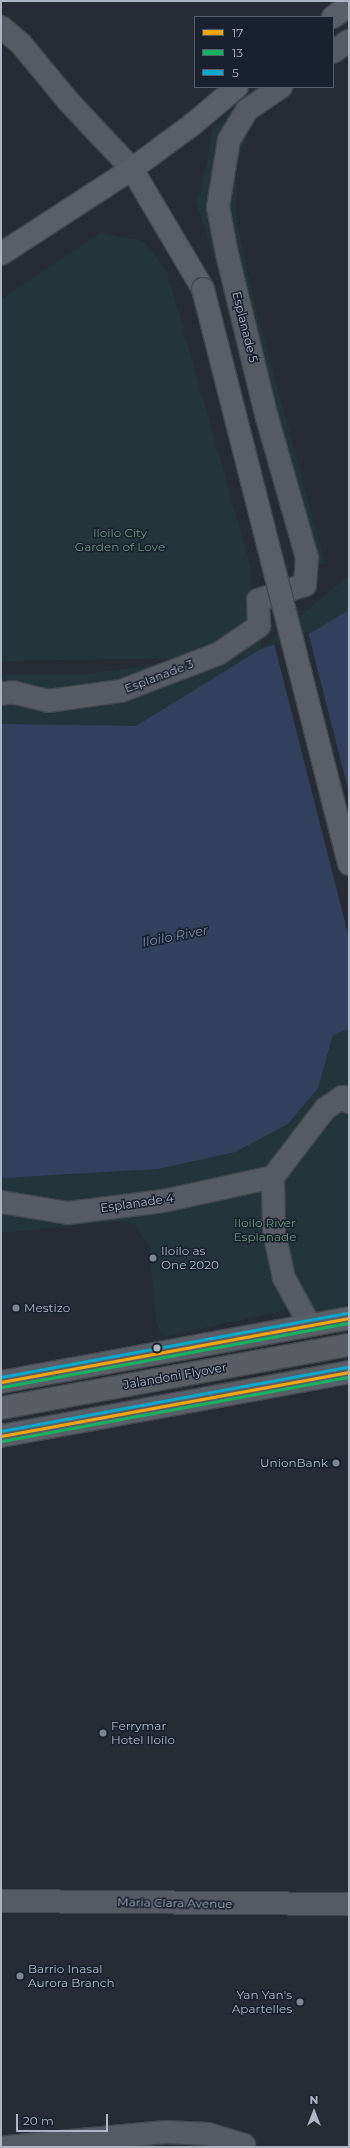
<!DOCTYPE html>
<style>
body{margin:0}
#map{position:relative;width:350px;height:2148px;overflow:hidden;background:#262b34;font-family:Montserrat,sans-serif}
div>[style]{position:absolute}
.green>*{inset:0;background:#23353a}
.water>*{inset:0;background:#32405e}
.pier>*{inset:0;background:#262b34}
.roads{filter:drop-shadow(1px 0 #42464d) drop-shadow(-1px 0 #42464d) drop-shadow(0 1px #42464d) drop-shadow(0 -1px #42464d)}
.pedestrian>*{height:22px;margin:-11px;padding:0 11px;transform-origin:11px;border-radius:11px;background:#565a62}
.minor>*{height:22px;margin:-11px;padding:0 11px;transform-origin:11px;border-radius:11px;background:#565a62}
.tertiary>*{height:22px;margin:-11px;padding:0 11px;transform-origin:11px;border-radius:11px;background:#565a62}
.secondary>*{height:22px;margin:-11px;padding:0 11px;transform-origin:11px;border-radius:11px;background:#5a5e67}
.trunk>*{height:22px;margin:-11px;padding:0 11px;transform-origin:11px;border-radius:11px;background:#5a5d63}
.bridges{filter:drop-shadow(1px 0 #42464d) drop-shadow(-1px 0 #42464d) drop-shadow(0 1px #42464d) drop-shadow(0 -1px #42464d)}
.secondary-bridge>*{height:22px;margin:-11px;padding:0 11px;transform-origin:11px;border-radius:11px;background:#5a5e67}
.bus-1>*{height:3px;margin:-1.5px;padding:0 1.5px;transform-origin:1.5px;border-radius:1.5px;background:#f7a600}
.bus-2>*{height:3px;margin:-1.5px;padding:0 1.5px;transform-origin:1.5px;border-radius:1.5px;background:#13b361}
.bus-3>*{height:3px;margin:-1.5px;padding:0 1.5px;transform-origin:1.5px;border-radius:1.5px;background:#00a9ce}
.dots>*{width:11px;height:11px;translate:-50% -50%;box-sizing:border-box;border:2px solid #19202e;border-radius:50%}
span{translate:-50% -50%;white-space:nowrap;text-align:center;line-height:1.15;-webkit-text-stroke:3px #19202e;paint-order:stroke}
.street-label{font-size:12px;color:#aeb6c6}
.park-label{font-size:12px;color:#659875}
.poi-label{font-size:12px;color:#aeb6c6}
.left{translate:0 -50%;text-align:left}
.right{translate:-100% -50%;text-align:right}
.water-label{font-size:13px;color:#7589b0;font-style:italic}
.frame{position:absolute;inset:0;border:2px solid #aeb6c6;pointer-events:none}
.legend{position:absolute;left:194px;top:16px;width:140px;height:72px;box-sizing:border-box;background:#19202e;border:1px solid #555c6b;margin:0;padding:5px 7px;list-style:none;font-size:12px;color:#aeb6c6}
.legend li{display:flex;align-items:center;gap:8px;height:20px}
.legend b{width:20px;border:1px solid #555c6b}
.north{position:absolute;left:294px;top:2092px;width:40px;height:40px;-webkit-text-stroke:3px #19202e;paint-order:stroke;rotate:0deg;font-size:11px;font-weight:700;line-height:16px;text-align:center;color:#aeb6c6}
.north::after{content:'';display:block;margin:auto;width:14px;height:18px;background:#aeb6c6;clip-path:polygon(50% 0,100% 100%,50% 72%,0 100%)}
.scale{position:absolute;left:16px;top:2114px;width:92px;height:18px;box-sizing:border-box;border:2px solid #aeb6c6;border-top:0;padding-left:5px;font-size:12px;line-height:14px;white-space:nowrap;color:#aeb6c6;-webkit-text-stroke:3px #19202e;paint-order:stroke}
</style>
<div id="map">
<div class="green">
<div style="clip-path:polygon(256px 87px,297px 87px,255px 116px,236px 165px,237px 224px,256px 309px,325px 563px,299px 570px,260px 443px,215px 261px,196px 201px,205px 172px,213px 129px)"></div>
<div style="clip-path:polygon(100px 233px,144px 241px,167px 272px,251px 567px,249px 620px,252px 590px,261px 618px,261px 649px,349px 575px,349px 708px,1px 775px,1px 674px,86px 674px,204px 658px,1px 661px,1px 299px)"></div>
<div style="clip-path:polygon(349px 1029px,349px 1302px,343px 1307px,291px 1321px,287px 1310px,162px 1337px,156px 1322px,149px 1246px,134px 1224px,118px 1221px,1px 1233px,1px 1172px,53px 1175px,158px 1169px,333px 1034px)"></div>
</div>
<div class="water">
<div style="clip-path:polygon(349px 610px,349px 1029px,333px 1035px,318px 1088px,288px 1124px,235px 1152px,158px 1169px,1px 1178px,1px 724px,136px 726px,261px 649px,309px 634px)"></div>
</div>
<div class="pier">
<div style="clip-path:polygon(308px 632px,349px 793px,349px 938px,274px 643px)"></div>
</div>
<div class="roads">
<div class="pedestrian">
<div style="left:333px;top:52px;width:19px;rotate:-35deg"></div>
<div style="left:1px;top:694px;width:11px;rotate:-10deg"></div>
<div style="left:12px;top:692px;width:37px;rotate:14deg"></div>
<div style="left:48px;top:701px;width:74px;rotate:-7.8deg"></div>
<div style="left:121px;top:691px;width:104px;rotate:-20.9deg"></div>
<div style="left:218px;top:654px;width:50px;rotate:-34.3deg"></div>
<div style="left:259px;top:626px;width:26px;rotate:-92deg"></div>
<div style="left:258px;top:600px;width:49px;rotate:-17.7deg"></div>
<div style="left:305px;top:585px;width:27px;rotate:-86deg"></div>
<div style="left:307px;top:558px;width:146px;rotate:-105.9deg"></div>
<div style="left:267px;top:418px;width:169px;rotate:-103.7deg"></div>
<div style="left:227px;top:254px;width:48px;rotate:-100.8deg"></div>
<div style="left:218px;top:207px;width:68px;rotate:-80.7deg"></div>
<div style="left:229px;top:140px;width:35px;rotate:-59deg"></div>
<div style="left:247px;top:110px;width:41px;rotate:-34.1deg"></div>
<div style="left:1px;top:1202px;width:68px;rotate:9.3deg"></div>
<div style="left:68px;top:1213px;width:96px;rotate:-7.2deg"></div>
<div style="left:163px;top:1201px;width:113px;rotate:-12.3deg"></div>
<div style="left:310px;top:1325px;width:54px;rotate:-119deg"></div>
<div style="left:284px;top:1278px;width:47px;rotate:-102.3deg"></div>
<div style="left:274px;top:1232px;width:55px;rotate:-91deg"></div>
<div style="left:273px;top:1177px;width:86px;rotate:-52.6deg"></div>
<div style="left:325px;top:1109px;width:21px;rotate:-35deg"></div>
<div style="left:342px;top:1097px;width:9px;rotate:36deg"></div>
</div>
<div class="minor">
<div style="left:1px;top:1901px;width:348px;rotate:0.5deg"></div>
<div style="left:7px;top:2147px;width:159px;rotate:-5.4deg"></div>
<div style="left:165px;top:2132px;width:43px;rotate:2.7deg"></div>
<div style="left:208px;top:2134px;width:38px;rotate:17deg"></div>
</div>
<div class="tertiary">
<div style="left:1px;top:27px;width:26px;rotate:40deg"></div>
<div style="left:21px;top:44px;width:75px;rotate:50.4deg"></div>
<div style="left:69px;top:102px;width:92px;rotate:46.8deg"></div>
</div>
<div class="secondary">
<div style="left:333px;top:17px;width:19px;rotate:-35deg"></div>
<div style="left:132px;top:169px;width:139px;rotate:59.4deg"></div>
<div style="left:1px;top:254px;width:156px;rotate:-33deg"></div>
<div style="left:132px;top:169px;width:76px;rotate:-36.4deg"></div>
<div style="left:193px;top:124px;width:57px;rotate:-40.1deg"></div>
<div style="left:1px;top:1382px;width:354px;rotate:-10.4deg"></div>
<div style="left:1px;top:1436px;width:354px;rotate:-10.4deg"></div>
</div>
<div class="trunk">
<div style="left:1px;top:1408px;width:354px;rotate:-10.3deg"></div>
</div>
</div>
<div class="bridges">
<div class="secondary-bridge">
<div style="left:203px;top:289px;width:593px;rotate:75.75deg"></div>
</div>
</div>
<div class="bus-1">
<div style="left:1px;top:1382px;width:354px;rotate:-10.4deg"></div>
<div style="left:1px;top:1436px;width:354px;rotate:-10.4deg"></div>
</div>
<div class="bus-2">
<div style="left:2px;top:1387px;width:353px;rotate:-10.5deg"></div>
<div style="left:2px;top:1441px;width:353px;rotate:-10.5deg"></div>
</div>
<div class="bus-3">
<div style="left:1px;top:1377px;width:353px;rotate:-10.5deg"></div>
<div style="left:1px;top:1431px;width:353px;rotate:-10.5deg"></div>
</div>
<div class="dots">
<div style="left:153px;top:1258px;background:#7e8593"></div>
<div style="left:16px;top:1308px;background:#7e8593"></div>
<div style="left:157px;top:1348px;background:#aeb6c6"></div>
<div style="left:336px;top:1463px;background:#7e8593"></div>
<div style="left:103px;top:1733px;background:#7e8593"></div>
<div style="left:20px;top:1976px;background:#7e8593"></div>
<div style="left:300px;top:2002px;background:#7e8593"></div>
</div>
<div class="street-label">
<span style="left:245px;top:327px;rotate:76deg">Esplanade 5</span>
<span style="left:159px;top:676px;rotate:-21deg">Esplanade 3</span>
<span style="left:137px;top:1203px;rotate:-8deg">Esplanade 4</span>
<span style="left:175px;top:1376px;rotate:-10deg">Jalandoni Flyover</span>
<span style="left:175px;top:1903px;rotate:1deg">Maria Clara Avenue</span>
</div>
<div class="park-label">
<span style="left:120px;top:540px">Iloilo City<br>Garden of Love</span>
<span style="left:265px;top:1230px">Iloilo River<br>Esplanade</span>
</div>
<div class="poi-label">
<span class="left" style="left:161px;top:1258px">Iloilo as<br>One 2020</span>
<span class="left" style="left:24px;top:1308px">Mestizo</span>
<span class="right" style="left:328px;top:1463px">UnionBank</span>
<span class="left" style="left:111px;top:1733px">Ferrymar<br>Hotel Iloilo</span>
<span class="left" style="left:28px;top:1976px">Barrio Inasal<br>Aurora Branch</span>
<span class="right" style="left:292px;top:2002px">Yan Yan's<br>Apartelles</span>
</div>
<div class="water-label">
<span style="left:175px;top:936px;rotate:-11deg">Iloilo River</span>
</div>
<div class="frame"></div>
<ul class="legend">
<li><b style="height:5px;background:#f7a600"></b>17</li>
<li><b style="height:5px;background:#13b361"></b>13</li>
<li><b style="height:5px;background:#00a9ce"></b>5</li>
</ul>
<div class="north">N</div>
<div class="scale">20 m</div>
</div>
